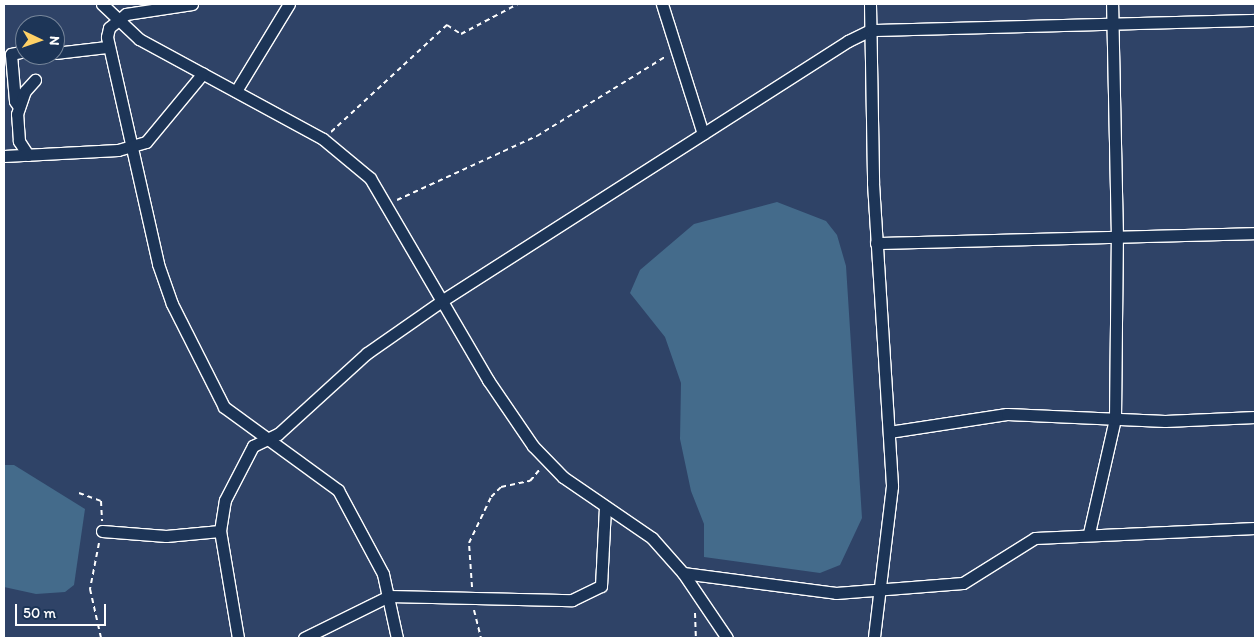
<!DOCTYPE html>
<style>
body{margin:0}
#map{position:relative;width:1259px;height:642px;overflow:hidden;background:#2f4367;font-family:Itim,sans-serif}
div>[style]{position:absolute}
.water>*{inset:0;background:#446b8b}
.path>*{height:2px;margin-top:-1px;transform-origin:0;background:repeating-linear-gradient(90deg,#fff 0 5px,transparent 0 9px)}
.roads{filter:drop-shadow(1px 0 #fff) drop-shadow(-1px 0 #fff) drop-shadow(0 1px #fff) drop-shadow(0 -1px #fff)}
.minor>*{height:11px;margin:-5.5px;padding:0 5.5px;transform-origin:5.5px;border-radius:5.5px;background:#1d3557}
span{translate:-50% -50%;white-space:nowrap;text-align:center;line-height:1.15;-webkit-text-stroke:4.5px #1d3557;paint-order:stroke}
.frame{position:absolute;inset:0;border:5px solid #fff;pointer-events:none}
.north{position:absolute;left:15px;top:15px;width:50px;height:50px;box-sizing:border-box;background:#1d3557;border:1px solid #77869a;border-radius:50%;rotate:93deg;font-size:14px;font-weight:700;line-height:20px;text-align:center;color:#fff}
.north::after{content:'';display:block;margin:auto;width:18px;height:22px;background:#ffd166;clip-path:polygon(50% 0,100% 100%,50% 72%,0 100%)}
.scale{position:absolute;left:15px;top:604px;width:91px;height:22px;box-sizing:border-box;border:2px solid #fff;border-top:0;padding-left:6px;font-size:15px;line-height:18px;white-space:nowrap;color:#fff;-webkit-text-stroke:4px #1d3557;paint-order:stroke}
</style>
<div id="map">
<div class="water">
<div style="clip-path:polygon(777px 202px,826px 221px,837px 235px,846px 266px,862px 518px,840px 565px,820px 573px,704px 557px,704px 524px,691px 491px,680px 439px,681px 383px,665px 337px,630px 293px,640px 270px,694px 224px)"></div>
<div style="clip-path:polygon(4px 465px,14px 465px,85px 509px,74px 585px,65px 592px,36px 594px,4px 587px)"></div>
</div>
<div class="path">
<div style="left:331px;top:132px;width:158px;rotate:-42.7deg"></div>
<div style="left:447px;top:25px;width:17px;rotate:33deg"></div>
<div style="left:461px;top:34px;width:64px;rotate:-27.8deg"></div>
<div style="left:397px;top:200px;width:154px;rotate:-24.6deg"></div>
<div style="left:537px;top:136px;width:150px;rotate:-31.7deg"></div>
<div style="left:79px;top:493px;width:23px;rotate:20deg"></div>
<div style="left:101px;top:501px;width:20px;rotate:87deg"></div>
<div style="left:99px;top:543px;width:47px;rotate:101.1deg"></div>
<div style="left:90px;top:589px;width:50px;rotate:77.3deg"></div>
<div style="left:472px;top:587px;width:44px;rotate:-93.9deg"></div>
<div style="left:469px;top:543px;width:51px;rotate:-64.4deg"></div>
<div style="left:491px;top:497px;width:14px;rotate:-45deg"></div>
<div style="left:501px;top:487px;width:30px;rotate:-12deg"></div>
<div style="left:530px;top:481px;width:16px;rotate:-50deg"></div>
<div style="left:474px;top:610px;width:29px;rotate:76deg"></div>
<div style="left:695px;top:613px;width:25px;rotate:88deg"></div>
</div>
<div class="roads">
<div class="minor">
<div style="left:102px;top:4px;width:51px;rotate:43.4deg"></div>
<div style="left:139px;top:39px;width:209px;rotate:28.5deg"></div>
<div style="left:323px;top:139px;width:61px;rotate:39.7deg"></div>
<div style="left:370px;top:178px;width:234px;rotate:59.7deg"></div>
<div style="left:488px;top:380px;width:80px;rotate:55.7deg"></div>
<div style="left:533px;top:446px;width:43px;rotate:45.9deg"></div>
<div style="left:563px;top:477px;width:108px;rotate:34.4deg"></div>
<div style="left:652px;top:538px;width:47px;rotate:48.5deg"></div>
<div style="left:683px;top:573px;width:78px;rotate:55.9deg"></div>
<div style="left:192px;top:4px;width:67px;rotate:171.4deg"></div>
<div style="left:126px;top:14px;width:22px;rotate:141deg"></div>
<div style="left:109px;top:28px;width:9px;rotate:103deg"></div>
<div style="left:107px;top:37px;width:233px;rotate:77.3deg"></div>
<div style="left:158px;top:264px;width:42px;rotate:70.7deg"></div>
<div style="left:172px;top:304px;width:115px;rotate:63.2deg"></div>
<div style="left:224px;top:407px;width:141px;rotate:36.1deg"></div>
<div style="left:338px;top:490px;width:95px;rotate:61.8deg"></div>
<div style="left:383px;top:574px;width:66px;rotate:77.7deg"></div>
<div style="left:662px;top:4px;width:136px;rotate:72.5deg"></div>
<div style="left:870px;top:4px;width:179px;rotate:89deg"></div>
<div style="left:873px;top:183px;width:304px;rotate:86.4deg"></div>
<div style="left:892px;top:486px;width:153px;rotate:96.8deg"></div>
<div style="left:55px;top:53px;width:52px;rotate:-6.6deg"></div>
<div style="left:236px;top:91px;width:102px;rotate:-58.7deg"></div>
<div style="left:19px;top:107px;width:7px;rotate:-124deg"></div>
<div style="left:15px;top:101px;width:47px;rotate:-94.9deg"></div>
<div style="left:11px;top:54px;width:14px;rotate:-12deg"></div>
<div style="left:28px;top:155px;width:17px;rotate:-123deg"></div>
<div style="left:19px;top:141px;width:27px;rotate:-94deg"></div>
<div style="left:17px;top:114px;width:24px;rotate:-71deg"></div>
<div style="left:25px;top:91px;width:15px;rotate:-48deg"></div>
<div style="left:4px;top:156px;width:114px;rotate:-3deg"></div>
<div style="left:118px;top:150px;width:29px;rotate:-16deg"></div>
<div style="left:146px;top:142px;width:89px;rotate:-50.4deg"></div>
<div style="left:876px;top:243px;width:379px;rotate:-1.5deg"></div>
<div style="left:889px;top:432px;width:119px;rotate:-8.7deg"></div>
<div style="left:1007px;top:414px;width:158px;rotate:2.5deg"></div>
<div style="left:1165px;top:421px;width:90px;rotate:-2.5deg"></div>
<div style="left:102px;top:531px;width:64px;rotate:4.5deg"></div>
<div style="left:166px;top:536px;width:54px;rotate:-5.3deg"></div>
<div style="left:1089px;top:533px;width:117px;rotate:-77.2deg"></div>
<div style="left:1115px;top:419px;width:181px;rotate:-89.4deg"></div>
<div style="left:1117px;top:238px;width:234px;rotate:-91.2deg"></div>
<div style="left:683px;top:573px;width:154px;rotate:7.4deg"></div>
<div style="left:836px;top:593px;width:127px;rotate:-4.5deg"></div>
<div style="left:963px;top:583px;width:85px;rotate:-32deg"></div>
<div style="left:1035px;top:538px;width:220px;rotate:-2.6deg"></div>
<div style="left:238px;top:638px;width:109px;rotate:-99.5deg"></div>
<div style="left:220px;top:531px;width:31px;rotate:-81deg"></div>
<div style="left:225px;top:500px;width:61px;rotate:-62.6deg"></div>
<div style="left:253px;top:446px;width:28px;rotate:-26deg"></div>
<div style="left:278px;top:434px;width:120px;rotate:-42.3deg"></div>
<div style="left:367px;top:353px;width:93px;rotate:-34.9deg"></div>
<div style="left:443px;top:300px;width:481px;rotate:-32.6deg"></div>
<div style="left:848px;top:41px;width:25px;rotate:-26deg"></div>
<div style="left:871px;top:30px;width:384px;rotate:-1.5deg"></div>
<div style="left:304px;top:638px;width:95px;rotate:-26.3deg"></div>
<div style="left:389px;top:596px;width:183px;rotate:1.3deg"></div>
<div style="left:572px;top:600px;width:32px;rotate:-26deg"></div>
<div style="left:601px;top:586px;width:79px;rotate:-87.1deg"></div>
</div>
</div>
<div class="frame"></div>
<div class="north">N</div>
<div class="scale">50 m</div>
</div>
